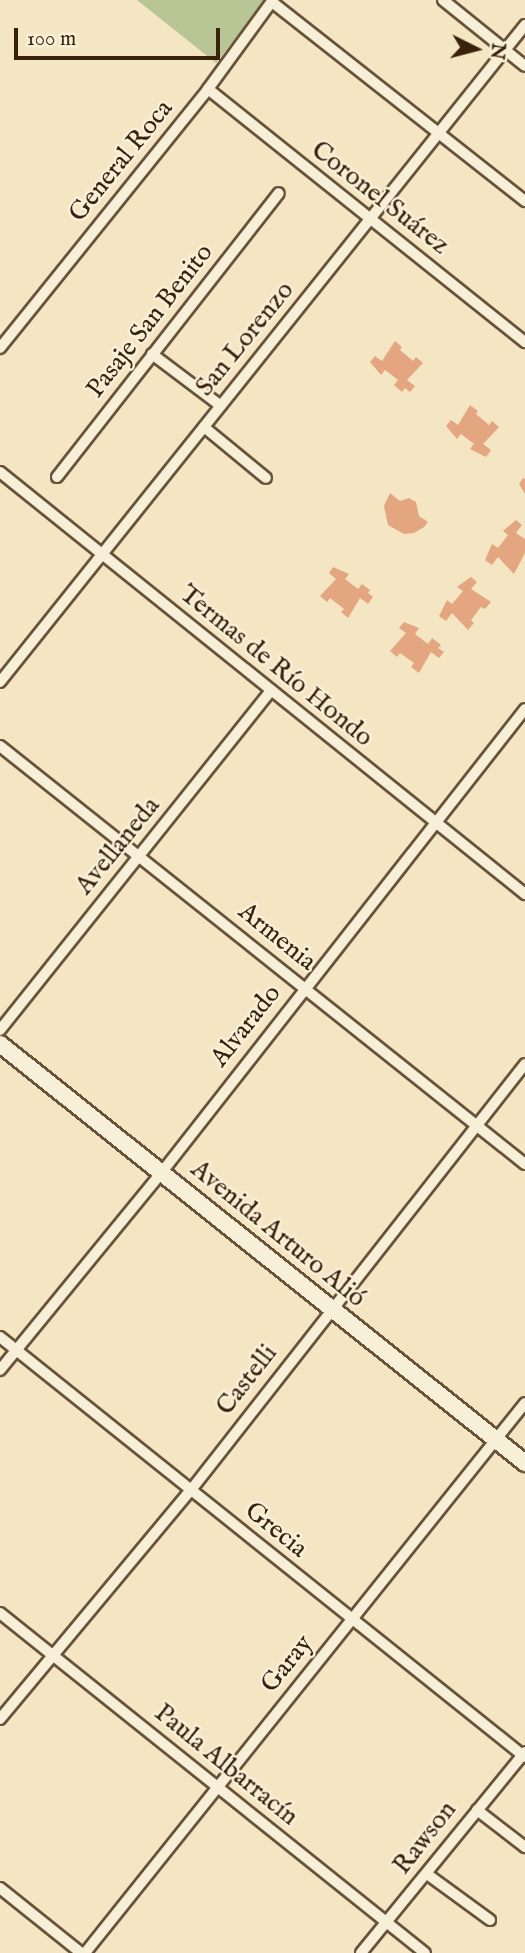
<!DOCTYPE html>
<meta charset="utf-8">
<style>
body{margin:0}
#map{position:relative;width:525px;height:1953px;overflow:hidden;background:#f5e6c3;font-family:"IM FELL English",serif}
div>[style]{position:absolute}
.green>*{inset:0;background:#b8c696}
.building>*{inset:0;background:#e4a680}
.roads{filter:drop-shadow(2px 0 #68533a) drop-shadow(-2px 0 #68533a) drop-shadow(0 2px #68533a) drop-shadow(0 -2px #68533a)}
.street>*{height:10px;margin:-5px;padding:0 5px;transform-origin:5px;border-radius:5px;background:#f8efd8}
.secondary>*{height:16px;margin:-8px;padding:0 8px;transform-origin:8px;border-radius:8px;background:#f8efd8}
span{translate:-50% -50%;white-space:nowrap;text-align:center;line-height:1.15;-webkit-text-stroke:5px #f8efd8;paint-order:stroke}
.street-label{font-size:26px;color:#39220c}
.north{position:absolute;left:441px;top:14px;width:70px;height:70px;-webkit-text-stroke:5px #f8efd8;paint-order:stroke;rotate:96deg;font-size:19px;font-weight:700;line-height:28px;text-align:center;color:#39220c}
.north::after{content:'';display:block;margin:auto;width:24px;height:32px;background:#39220c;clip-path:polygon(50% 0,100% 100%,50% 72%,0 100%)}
.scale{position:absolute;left:14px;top:28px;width:206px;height:32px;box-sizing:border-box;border:4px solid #39220c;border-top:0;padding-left:9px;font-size:21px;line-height:24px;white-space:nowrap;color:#39220c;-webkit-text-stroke:5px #f8efd8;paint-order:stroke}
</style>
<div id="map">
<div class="green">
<div style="clip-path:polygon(137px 0,266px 0,216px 63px)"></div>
</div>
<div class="building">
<div style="clip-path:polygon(395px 341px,402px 347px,400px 350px,413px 361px,416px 357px,423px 363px,407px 380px,415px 386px,410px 392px,405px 388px,402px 392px,394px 385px,398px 380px,385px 370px,381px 375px,370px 362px,375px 356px,382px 361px)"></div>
<div style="clip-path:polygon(470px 405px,478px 411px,476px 414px,489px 425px,492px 421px,499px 427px,483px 444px,491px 450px,486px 457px,470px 449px,474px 444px,461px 434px,457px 439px,446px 426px,451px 420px,458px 425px)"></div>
<div style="clip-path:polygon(523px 478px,525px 479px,525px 494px,519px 484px)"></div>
<div style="clip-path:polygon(390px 493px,400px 501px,409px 498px,416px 502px,419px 516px,428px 522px,424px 527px,414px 533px,404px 534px,388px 525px,384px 506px)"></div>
<div style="clip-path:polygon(516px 520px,522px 525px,516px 533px,525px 539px,525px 553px,514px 574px,498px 557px,492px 565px,485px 560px,492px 544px,498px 548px,508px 535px,503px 531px)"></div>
<div style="clip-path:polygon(333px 567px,349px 574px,345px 579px,358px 589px,362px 584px,370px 590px,368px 593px,373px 597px,368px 604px,360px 598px,348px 618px,341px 612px,344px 609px,330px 598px,327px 602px,320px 596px,336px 579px,329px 573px)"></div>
<div style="clip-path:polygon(471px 577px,477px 582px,471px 589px,491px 602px,485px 609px,481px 607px,471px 620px,474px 623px,468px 630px,452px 613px,446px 621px,439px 616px,447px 600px,452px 604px,463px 591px,457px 587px)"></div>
<div style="clip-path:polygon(404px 622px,419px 628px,415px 634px,428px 644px,432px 638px,441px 645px,438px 648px,444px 652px,439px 658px,431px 652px,419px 673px,411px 667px,414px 663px,400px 653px,397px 657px,390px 651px,406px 633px,399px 628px)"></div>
</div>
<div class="roads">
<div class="street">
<div style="left:443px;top:0;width:105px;rotate:38.8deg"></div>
<div style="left:272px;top:2px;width:322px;rotate:38.2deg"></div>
<div style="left:208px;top:89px;width:406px;rotate:38.6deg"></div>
<div style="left:0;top:348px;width:332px;rotate:-51.2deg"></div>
<div style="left:208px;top:89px;width:110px;rotate:-53.9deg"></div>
<div style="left:152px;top:354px;width:86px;rotate:37deg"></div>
<div style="left:204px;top:427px;width:80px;rotate:39.4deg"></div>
<div style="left:0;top:472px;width:674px;rotate:38.79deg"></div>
<div style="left:57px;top:477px;width:360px;rotate:-52deg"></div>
<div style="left:0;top:682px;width:841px;rotate:-51.37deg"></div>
<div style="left:0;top:746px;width:671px;rotate:38.53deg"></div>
<div style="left:0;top:1030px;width:434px;rotate:-51.4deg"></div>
<div style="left:0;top:1337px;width:672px;rotate:38.66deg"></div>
<div style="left:0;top:1370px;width:256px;rotate:-50.7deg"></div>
<div style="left:162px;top:1172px;width:588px;rotate:-51.9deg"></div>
<div style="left:0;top:1613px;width:544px;rotate:38.66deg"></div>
<div style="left:0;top:1719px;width:298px;rotate:-50.2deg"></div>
<div style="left:191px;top:1490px;width:541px;rotate:-51.9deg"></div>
<div style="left:477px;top:1810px;width:61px;rotate:37.6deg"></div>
<div style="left:427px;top:1874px;width:78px;rotate:36.1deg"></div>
<div style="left:0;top:1888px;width:104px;rotate:38.7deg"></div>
<div style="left:85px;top:1953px;width:704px;rotate:-51.34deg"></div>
<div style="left:361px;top:1953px;width:259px;rotate:-50.8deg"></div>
</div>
<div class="secondary">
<div style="left:0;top:1044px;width:672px;rotate:38.59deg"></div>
</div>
</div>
<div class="street-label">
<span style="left:121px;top:161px;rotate:-51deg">General Roca</span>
<span style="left:380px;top:198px;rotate:38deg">Coronel Suárez</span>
<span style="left:150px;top:321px;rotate:-52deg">Pasaje San Benito</span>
<span style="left:245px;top:339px;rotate:-51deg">San Lorenzo</span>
<span style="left:276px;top:666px;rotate:39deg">Termas de Río Hondo</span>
<span style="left:118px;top:846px;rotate:-51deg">Avellaneda</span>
<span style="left:277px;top:937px;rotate:39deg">Armenia</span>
<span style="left:246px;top:1026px;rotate:-52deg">Alvarado</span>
<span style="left:278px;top:1234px;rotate:39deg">Avenida Arturo Alió</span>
<span style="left:247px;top:1380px;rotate:-52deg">Castelli</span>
<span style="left:276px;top:1530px;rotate:39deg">Grecia</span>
<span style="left:287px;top:1664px;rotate:-51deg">Garay</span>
<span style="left:226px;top:1765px;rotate:39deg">Paula Albarracín</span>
<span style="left:425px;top:1838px;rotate:-52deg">Rawson</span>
</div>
<div class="north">N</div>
<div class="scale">100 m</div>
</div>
